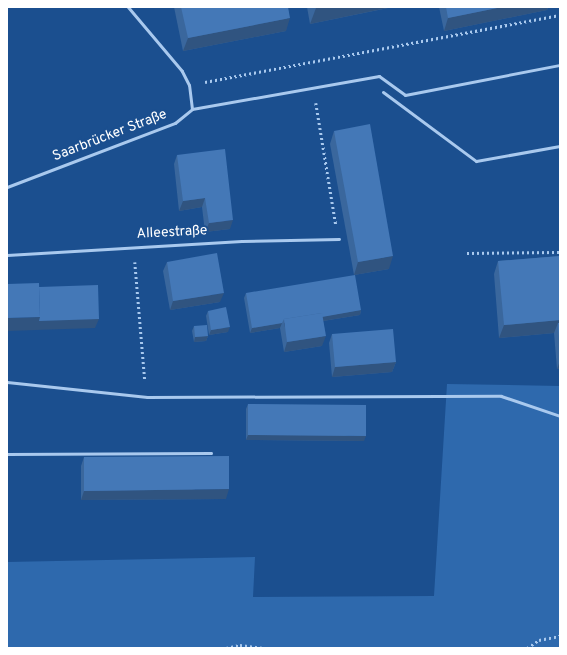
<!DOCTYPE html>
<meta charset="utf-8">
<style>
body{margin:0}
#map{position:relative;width:567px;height:655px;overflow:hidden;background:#1b4f8f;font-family:Overpass,sans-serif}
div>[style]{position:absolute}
.green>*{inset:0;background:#2e69ad}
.path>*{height:2.5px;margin-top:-1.25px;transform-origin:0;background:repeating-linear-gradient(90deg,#a9c9ee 0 2px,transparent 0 5px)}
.lane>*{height:3px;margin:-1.5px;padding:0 1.5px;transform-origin:1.5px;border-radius:1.5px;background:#a9c9ee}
.wall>*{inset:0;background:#3a679d}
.shaded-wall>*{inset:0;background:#305480}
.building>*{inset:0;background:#4478b7}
span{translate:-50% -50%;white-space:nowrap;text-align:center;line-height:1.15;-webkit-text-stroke:4px #1b4f8f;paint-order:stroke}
.street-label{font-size:14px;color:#fff}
.frame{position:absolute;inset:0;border:8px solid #fff;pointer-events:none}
</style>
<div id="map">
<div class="green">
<div style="clip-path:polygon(447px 384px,560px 386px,560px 648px,7px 648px,7px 562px,255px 557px,253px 597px,434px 596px)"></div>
</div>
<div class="path">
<div style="left:205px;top:82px;width:361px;rotate:-10.7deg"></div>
<div style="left:316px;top:103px;width:124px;rotate:80.7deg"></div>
<div style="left:467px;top:253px;width:93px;rotate:-0.6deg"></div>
<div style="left:135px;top:262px;width:119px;rotate:85.2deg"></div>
<div style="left:226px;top:648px;width:14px;rotate:-12deg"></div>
<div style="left:240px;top:645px;width:26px;rotate:7deg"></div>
<div style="left:527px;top:648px;width:14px;rotate:-34deg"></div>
<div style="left:539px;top:640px;width:21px;rotate:-11deg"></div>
</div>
<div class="lane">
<div style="left:383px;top:92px;width:116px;rotate:36.6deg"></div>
<div style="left:476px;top:161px;width:85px;rotate:-10.1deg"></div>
<div style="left:192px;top:109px;width:190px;rotate:-10deg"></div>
<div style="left:379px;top:76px;width:32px;rotate:36deg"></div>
<div style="left:405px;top:95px;width:158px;rotate:-11deg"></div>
<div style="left:7px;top:187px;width:180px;rotate:-20.9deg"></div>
<div style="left:175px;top:123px;width:22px;rotate:-39deg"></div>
<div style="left:192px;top:109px;width:24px;rotate:-97deg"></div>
<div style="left:189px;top:85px;width:16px;rotate:-117deg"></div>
<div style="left:182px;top:71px;width:84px;rotate:-130.2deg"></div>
<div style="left:7px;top:255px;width:235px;rotate:-3.4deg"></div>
<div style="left:242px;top:241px;width:97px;rotate:-1.2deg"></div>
<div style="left:7px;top:382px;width:141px;rotate:6.1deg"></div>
<div style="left:147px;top:397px;width:354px;rotate:-0.2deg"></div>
<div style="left:501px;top:396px;width:62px;rotate:18.7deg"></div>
<div style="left:7px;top:454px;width:204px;rotate:-0.3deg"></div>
</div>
<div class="wall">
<div style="clip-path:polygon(174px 7px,288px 7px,286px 31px,183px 51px)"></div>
<div style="clip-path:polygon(307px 7px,393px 7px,310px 24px)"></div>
<div style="clip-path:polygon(439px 7px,548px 7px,547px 10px,444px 31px)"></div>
<div style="clip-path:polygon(334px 131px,389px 269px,354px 275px,330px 144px)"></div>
<div style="clip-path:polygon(177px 155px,230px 229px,205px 232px,202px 207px,179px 211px,174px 164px)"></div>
<div style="clip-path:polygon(560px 256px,560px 368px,557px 369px,554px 333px,499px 338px,494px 274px,498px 261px)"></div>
<div style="clip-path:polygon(167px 262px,220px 302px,170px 310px,163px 271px)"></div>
<div style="clip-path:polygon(246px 293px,361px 310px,360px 315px,323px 321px,322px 346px,284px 352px,280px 328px,250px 333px,244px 298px)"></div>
<div style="clip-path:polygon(208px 311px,228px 332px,209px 335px,206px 316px)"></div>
<div style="clip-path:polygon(194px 326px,208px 336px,206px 341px,194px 342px,192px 331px)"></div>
<div style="clip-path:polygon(332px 334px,396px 362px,392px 372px,332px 377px,329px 343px)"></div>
<div style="clip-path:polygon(248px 404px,364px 441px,246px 440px,246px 409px)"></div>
<div style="clip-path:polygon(84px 457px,226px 499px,81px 500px,81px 466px)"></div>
</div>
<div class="shaded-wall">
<div style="clip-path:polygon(323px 7px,392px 7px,310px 24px,316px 8px)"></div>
<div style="clip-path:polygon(502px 7px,548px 7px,547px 10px,444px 31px,448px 18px)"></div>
<div style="clip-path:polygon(290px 18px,286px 31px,183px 51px,188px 38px)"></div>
<div style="clip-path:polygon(205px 198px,202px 207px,179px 211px,183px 201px)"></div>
<div style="clip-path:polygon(233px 220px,230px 229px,205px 232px,209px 223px)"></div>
<div style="clip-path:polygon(393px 256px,389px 269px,354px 275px,358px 262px)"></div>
<div style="clip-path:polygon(224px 293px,220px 302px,170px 310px,173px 301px)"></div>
<div style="clip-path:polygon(361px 310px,360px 315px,285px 327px,284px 323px)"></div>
<div style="clip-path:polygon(40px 317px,99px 319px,95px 328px,7px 331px,7px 318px)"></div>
<div style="clip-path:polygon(560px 320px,560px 332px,558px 323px,554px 333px,499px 338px,504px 325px)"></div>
<div style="clip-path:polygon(282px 323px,280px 328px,250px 333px,252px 328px)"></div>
<div style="clip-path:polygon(230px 327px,228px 332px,209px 335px,211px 330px)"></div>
<div style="clip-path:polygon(208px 336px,206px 341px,194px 342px,195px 337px)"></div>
<div style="clip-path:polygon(326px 336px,322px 346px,284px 352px,287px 342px)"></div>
<div style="clip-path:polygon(560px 361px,560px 368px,557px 369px)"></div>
<div style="clip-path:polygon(396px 362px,392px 372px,332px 377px,335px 367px)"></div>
<div style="clip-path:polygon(248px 435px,366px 436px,364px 441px,246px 440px)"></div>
<div style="clip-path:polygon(229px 489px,226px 499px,81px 500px,84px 491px)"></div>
</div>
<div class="building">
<div style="clip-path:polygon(181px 7px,288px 7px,290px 18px,188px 38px)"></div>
<div style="clip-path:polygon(316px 7px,323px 7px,316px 8px)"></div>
<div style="clip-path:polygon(446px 7px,502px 7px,448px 18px)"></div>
<div style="clip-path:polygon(370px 124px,393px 256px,358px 262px,334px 131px)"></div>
<div style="clip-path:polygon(225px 149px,233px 220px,209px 223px,205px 198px,183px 201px,177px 155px)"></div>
<div style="clip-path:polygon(217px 253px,224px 293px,173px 301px,167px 262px)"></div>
<div style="clip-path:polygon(560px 256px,560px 320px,504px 325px,498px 261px)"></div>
<div style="clip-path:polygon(355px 275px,361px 310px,322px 317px,322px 313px,284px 319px,282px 323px,252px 328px,246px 293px)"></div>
<div style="clip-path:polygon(39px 283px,40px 317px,7px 318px,7px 284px)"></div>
<div style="clip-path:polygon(98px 285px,99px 319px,39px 321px,40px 317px,39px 287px)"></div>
<div style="clip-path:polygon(226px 307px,230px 327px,211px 330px,208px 311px)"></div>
<div style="clip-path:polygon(322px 313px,326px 336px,287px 342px,284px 319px)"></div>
<div style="clip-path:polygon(558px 323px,560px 323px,560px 353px)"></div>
<div style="clip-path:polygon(207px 325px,208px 336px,195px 337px,194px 326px)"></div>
<div style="clip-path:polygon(393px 329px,396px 362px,335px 367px,332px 334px)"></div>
<div style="clip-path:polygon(248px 404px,366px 405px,366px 436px,248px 435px)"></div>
<div style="clip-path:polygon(229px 456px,229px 489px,84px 491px,84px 457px)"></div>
</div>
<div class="street-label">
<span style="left:110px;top:136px;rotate:-21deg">Saarbrücker Straße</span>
<span style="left:172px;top:233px;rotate:-3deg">Alleestraße</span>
</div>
<div class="frame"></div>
</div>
